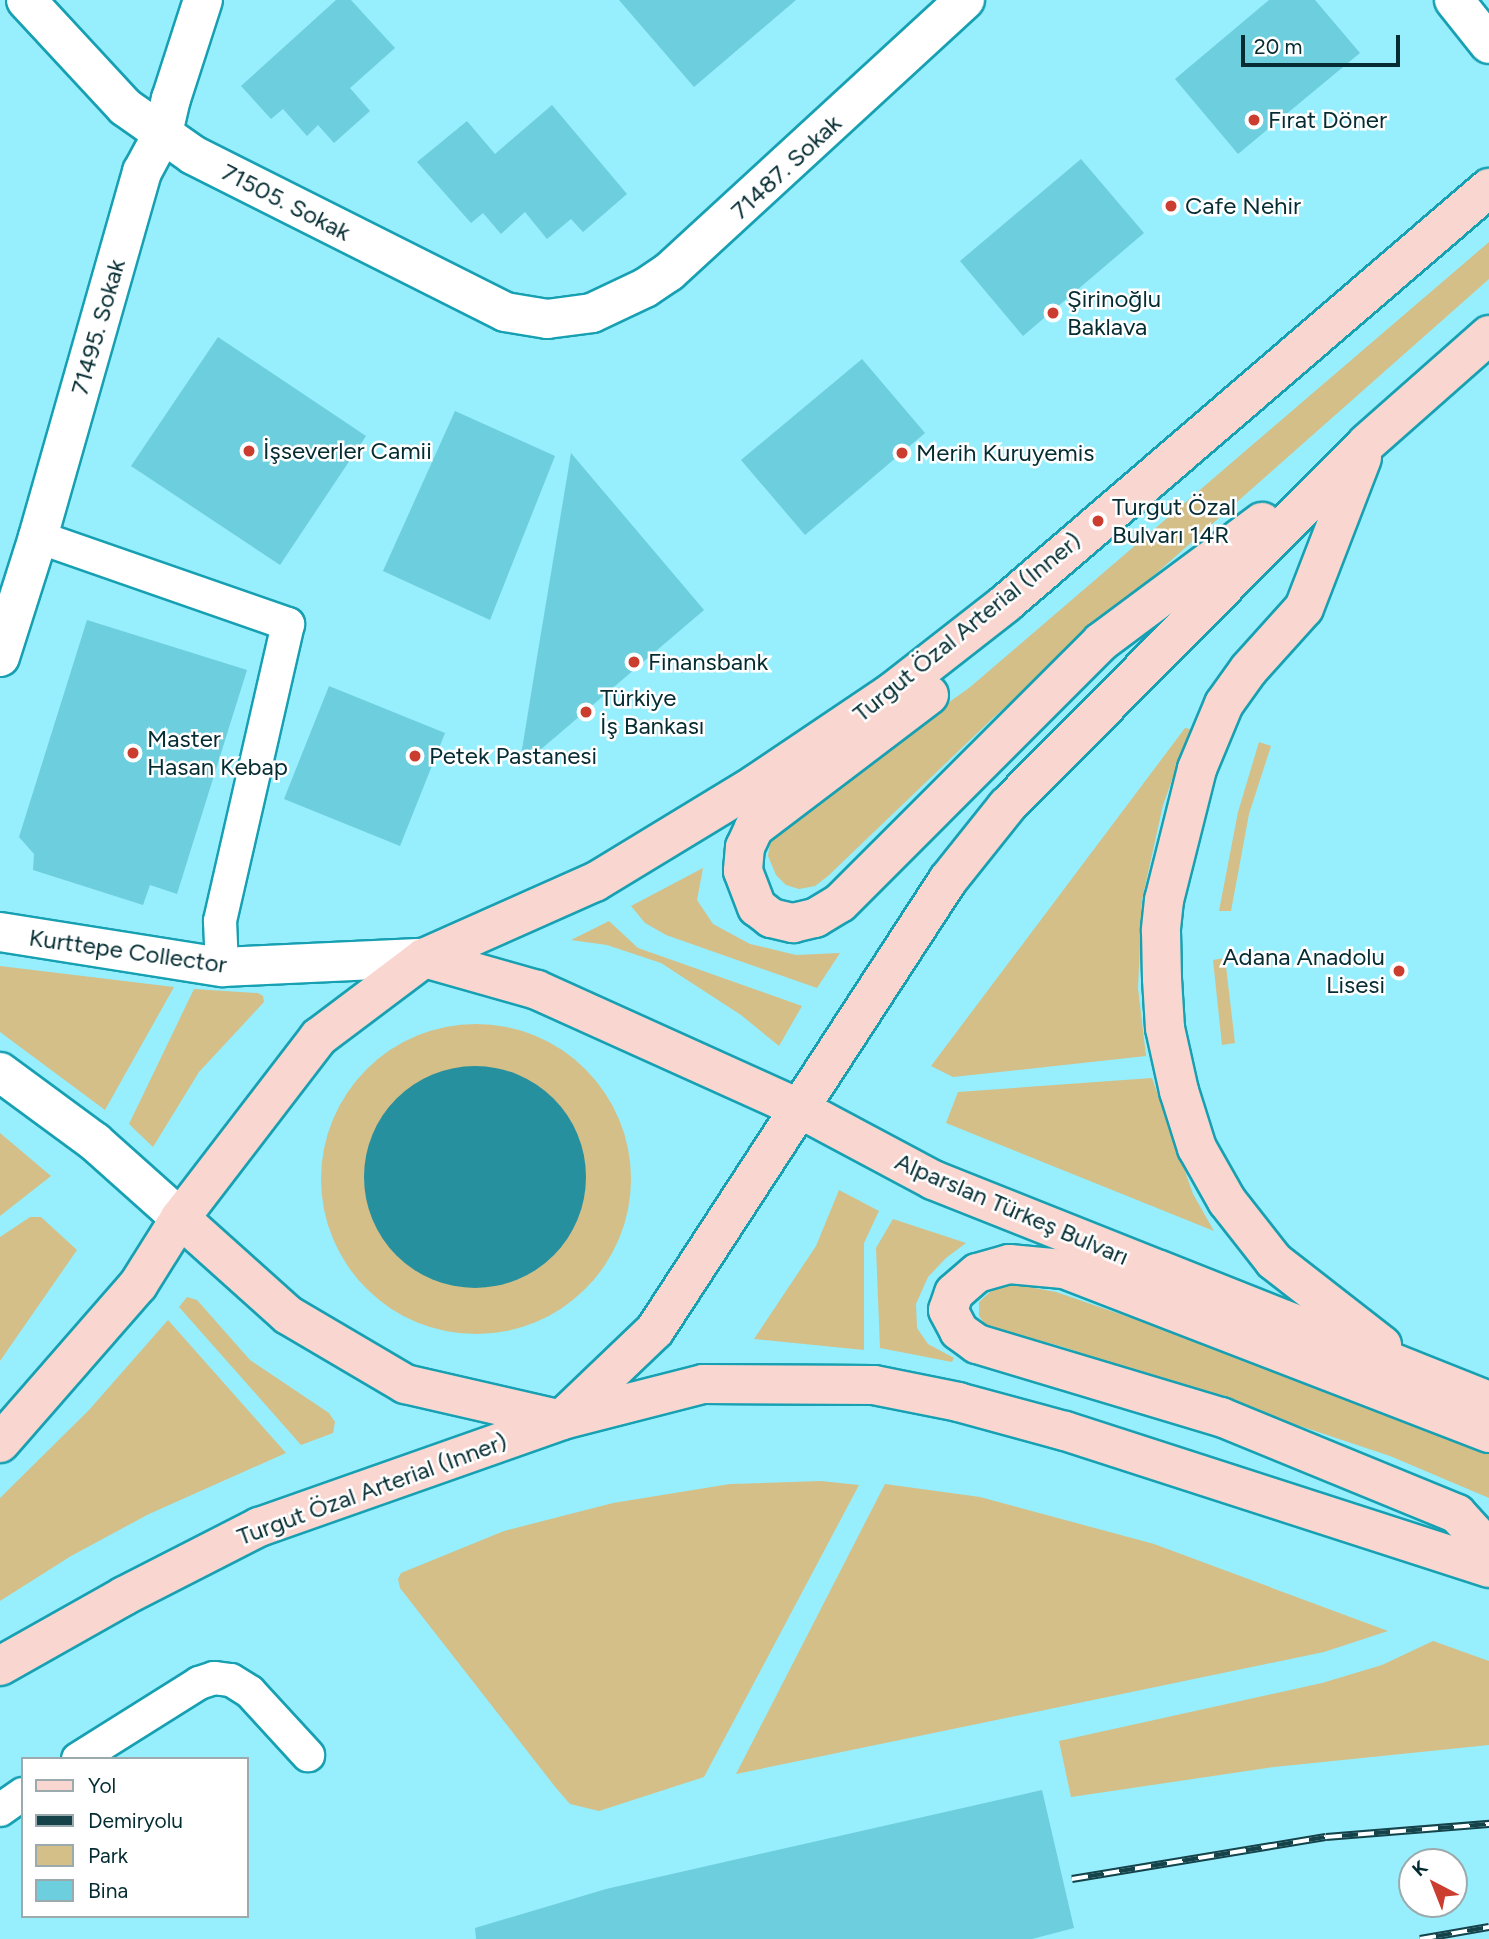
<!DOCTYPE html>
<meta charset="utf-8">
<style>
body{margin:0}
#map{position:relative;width:1489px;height:1939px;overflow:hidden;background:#97eefd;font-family:Figtree,sans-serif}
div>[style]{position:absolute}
.green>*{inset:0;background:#d4bf88}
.round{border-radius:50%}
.water>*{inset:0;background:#27909f}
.building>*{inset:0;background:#6dcede}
.roads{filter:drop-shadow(2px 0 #17a0b2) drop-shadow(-2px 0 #17a0b2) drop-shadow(0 2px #17a0b2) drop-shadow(0 -2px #17a0b2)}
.service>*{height:32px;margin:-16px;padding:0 16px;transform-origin:16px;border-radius:16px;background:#fff}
.minor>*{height:38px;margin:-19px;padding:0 19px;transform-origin:19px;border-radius:19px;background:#fff}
.secondary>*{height:38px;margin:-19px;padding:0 19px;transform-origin:19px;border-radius:19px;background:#fff}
.primary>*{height:38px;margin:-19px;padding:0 19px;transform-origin:19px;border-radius:19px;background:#fad6d0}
.rail>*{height:8px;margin-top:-4px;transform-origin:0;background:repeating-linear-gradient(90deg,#fff 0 16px,#164249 0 32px);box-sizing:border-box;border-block:2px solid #164249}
.dots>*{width:19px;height:19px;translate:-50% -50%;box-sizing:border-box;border:4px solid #fff;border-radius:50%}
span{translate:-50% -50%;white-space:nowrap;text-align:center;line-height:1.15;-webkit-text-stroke:5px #fff;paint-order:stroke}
.poi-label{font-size:24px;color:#052c32}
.left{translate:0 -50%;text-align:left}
.right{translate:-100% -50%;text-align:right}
.street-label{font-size:24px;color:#052c32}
.legend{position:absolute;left:21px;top:1757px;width:228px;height:161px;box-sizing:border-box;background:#fff;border:2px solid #9babad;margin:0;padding:9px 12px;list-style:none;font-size:21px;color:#052c32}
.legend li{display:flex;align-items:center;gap:14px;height:35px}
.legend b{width:35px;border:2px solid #9babad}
.north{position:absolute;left:1398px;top:1848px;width:70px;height:70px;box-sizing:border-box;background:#fff;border:2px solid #9babad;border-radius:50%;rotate:318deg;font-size:19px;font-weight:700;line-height:28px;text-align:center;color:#052c32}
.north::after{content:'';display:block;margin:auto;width:24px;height:32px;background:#ca3d2f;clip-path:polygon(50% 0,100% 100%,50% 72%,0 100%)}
.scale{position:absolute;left:1241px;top:35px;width:159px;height:32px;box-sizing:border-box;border:4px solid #052c32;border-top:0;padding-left:9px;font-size:21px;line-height:24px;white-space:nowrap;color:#052c32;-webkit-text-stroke:5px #fff;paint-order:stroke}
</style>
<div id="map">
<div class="green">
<div style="clip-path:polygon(1489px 242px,1489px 279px,994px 717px,828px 876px,815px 886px,799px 889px,786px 885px,776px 875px,768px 856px,770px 842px,776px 833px,824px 791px,969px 688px)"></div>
<div style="clip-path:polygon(1185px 728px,1190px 729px,1193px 733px,1177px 766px,1163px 805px,1142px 900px,1138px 988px,1146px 1056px,953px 1077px,931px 1066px)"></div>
<div style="clip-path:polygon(1259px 742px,1271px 746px,1249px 814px,1231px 911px,1219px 911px,1238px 812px)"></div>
<div style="clip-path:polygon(703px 868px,697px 900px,713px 924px,750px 944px,796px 955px,840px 953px,817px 988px,666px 935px,645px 923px,631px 906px)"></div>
<div style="clip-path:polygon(609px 921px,638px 948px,802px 1006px,779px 1046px,741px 1015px,661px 963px,607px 945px,571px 940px)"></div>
<div style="clip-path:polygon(1225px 958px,1235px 1043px,1222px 1045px,1213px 960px)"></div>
<div style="clip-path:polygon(0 966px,174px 987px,105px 1110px,0 1032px)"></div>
<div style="clip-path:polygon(194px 989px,258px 993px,263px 996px,264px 1002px,199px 1072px,153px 1147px,129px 1124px)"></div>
<div class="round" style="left:321px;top:1024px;width:310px;height:310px"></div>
<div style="clip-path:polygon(1152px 1078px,1193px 1194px,1214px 1231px,946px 1123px,958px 1092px)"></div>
<div style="clip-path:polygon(0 1133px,51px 1176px,0 1216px)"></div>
<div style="clip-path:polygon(839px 1190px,879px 1211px,864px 1243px,864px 1350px,754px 1339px,816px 1246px)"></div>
<div style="clip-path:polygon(30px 1217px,41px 1217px,77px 1250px,0 1361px,0 1237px)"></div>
<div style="clip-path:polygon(893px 1219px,966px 1243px,946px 1258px,928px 1277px,916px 1304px,917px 1328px,928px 1344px,954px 1358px,952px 1362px,880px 1348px,876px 1248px)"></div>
<div style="clip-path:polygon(1014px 1284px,1056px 1292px,1305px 1378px,1489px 1448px,1489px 1498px,1390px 1456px,1060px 1346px,987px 1327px,979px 1316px,979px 1302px,991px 1291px)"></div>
<div style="clip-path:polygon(187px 1297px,197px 1300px,250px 1360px,329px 1413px,335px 1422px,333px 1433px,301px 1445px,179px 1307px)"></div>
<div style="clip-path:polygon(168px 1320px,286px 1453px,149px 1514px,71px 1556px,0 1601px,0 1498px,89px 1410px)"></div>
<div style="clip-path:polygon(821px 1481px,859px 1485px,704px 1777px,599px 1811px,570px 1804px,556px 1788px,400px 1588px,398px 1579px,401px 1573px,504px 1531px,613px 1503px,730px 1484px)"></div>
<div style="clip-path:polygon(885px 1484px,980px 1497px,1154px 1544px,1388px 1631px,1324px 1652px,736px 1774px)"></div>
<div style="clip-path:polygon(1433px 1641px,1489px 1661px,1489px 1745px,1274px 1767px,1071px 1797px,1059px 1741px,1322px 1683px,1382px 1665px)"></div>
</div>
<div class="water">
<div class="round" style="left:364px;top:1066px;width:222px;height:222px"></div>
</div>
<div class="building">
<div style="clip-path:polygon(336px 0,351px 0,395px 48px,350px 88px,370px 111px,334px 143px,318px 125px,307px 136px,283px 109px,271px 119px,241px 86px)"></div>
<div style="clip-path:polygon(619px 0,796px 0,694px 87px)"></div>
<div style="clip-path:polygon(1269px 0,1315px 0,1360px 53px,1238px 154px,1175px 79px)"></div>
<div style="clip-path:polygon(552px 105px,627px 194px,583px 232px,571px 219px,547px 239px,525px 212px,501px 234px,483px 213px,471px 223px,417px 162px,467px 121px,495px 154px)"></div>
<div style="clip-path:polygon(1081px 159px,1144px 233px,1023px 336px,960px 261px)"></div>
<div style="clip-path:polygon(218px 337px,366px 436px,280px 565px,131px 466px)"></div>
<div style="clip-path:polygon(862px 359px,925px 433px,805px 535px,741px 460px)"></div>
<div style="clip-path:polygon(455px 411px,555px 456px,490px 620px,383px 571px)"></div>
<div style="clip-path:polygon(571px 453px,704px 610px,519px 768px,539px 645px)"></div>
<div style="clip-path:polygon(87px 620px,247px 670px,177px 894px,150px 885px,143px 905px,33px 870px,34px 854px,19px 837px)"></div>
<div style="clip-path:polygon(329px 686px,445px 733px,400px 846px,284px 799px)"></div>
<div style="clip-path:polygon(1042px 1790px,1074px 1928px,1032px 1939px,476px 1939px,475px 1928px,606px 1889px)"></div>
</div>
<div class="roads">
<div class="service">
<div style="left:38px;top:537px;width:265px;rotate:19.2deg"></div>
<div style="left:288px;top:624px;width:305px;rotate:102.9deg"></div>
<div style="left:220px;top:921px;width:46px;rotate:87.5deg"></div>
<div style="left:78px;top:1759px;width:143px;rotate:-32.1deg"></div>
<div style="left:199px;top:1683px;width:16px;rotate:-18deg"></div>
<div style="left:214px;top:1678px;width:17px;rotate:7deg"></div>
<div style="left:231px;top:1680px;width:22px;rotate:32deg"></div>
<div style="left:250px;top:1692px;width:86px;rotate:47.4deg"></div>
<div style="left:0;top:1810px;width:28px;rotate:-35deg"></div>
</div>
<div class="minor">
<div style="left:26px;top:0;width:146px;rotate:47.2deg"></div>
<div style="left:125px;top:107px;width:83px;rotate:35.2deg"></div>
<div style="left:193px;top:155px;width:349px;rotate:26.7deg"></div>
<div style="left:505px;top:312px;width:43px;rotate:9.5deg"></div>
<div style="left:547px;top:319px;width:45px;rotate:-7.6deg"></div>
<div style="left:592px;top:313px;width:59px;rotate:-25.3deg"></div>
<div style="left:645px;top:288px;width:29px;rotate:-34deg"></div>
<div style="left:669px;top:272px;width:402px;rotate:-42.6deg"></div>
<div style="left:1454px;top:0;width:56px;rotate:51.5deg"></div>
<div style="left:0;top:657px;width:126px;rotate:-72.4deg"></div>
<div style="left:38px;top:537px;width:380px;rotate:-74.1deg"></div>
<div style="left:142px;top:172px;width:44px;rotate:-61.7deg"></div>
<div style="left:163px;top:133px;width:35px;rotate:-77deg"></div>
<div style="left:171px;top:99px;width:104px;rotate:-72.1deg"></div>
</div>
<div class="secondary">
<div style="left:0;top:932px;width:225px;rotate:9deg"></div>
<div style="left:222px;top:967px;width:202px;rotate:-2.6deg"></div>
<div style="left:0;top:1072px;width:118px;rotate:36.4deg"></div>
<div style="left:95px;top:1142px;width:114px;rotate:41.8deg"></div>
</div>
<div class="primary">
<div style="left:1362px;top:458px;width:161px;rotate:111.1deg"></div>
<div style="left:1304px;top:608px;width:82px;rotate:132deg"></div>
<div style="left:1249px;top:669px;width:43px;rotate:125.5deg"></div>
<div style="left:1224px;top:704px;width:70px;rotate:112.6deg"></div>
<div style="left:1197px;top:769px;width:135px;rotate:104.1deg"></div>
<div style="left:1164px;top:900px;width:31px;rotate:96deg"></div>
<div style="left:1161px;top:931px;width:48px;rotate:88.8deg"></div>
<div style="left:1162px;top:979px;width:49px;rotate:86.5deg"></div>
<div style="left:1165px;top:1028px;width:65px;rotate:77.5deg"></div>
<div style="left:1179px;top:1091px;width:60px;rotate:72.5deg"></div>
<div style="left:1197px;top:1148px;width:61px;rotate:60.5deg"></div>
<div style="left:1227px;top:1201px;width:76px;rotate:51.9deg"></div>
<div style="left:1274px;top:1261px;width:137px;rotate:37.9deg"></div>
<div style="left:929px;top:695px;width:220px;rotate:142.8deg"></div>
<div style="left:754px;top:828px;width:21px;rotate:115deg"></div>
<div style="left:745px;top:847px;width:24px;rotate:95deg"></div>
<div style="left:743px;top:871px;width:39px;rotate:69deg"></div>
<div style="left:757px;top:907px;width:18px;rotate:38deg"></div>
<div style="left:771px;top:918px;width:23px;rotate:13deg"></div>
<div style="left:793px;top:923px;width:23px;rotate:-13deg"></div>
<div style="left:815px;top:918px;width:29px;rotate:-31deg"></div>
<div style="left:840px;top:903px;width:369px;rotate:-45deg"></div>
<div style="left:1101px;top:642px;width:201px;rotate:-36.7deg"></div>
<div style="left:424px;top:958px;width:117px;rotate:15.8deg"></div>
<div style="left:537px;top:990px;width:289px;rotate:24.3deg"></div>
<div style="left:800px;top:1109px;width:151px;rotate:28.1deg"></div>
<div style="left:933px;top:1180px;width:598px;rotate:21.68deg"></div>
<div style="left:180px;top:1218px;width:145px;rotate:41.9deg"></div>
<div style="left:288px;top:1315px;width:136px;rotate:30.5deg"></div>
<div style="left:405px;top:1384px;width:161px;rotate:12.9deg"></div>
<div style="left:563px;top:1418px;width:127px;rotate:-43.7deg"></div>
<div style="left:655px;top:1330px;width:537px;rotate:-56.93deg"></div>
<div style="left:948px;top:880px;width:95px;rotate:-51.4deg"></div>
<div style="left:1007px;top:806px;width:511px;rotate:-45.24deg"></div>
<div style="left:1367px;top:443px;width:163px;rotate:-41.5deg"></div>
<div style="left:1489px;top:1433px;width:456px;rotate:-158.9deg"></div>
<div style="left:1063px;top:1269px;width:54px;rotate:-174.7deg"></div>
<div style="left:1009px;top:1264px;width:33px;rotate:164deg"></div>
<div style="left:977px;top:1273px;width:30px;rotate:139deg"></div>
<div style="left:954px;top:1293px;width:18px;rotate:109deg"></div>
<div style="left:948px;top:1310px;width:24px;rotate:62deg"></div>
<div style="left:959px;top:1331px;width:22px;rotate:36deg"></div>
<div style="left:977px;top:1344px;width:255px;rotate:16.7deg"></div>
<div style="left:1221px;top:1417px;width:255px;rotate:22.3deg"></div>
<div style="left:1457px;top:1514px;width:47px;rotate:47.6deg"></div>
<div style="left:0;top:1443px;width:210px;rotate:-48.9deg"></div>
<div style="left:138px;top:1285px;width:79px;rotate:-57.9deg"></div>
<div style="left:180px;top:1218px;width:228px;rotate:-52.5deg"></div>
<div style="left:319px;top:1037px;width:131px;rotate:-37deg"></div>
<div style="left:424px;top:958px;width:187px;rotate:-24deg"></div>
<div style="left:595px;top:882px;width:188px;rotate:-31.3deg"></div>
<div style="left:756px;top:784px;width:163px;rotate:-34deg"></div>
<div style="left:891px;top:693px;width:146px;rotate:-38deg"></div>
<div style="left:1006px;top:603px;width:637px;rotate:-40.67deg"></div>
<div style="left:0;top:1666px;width:142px;rotate:-29.4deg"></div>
<div style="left:124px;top:1596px;width:152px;rotate:-27.1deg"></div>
<div style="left:259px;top:1527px;width:321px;rotate:-19.4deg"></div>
<div style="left:562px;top:1420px;width:146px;rotate:-14.3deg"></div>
<div style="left:703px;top:1384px;width:171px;rotate:0.3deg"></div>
<div style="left:874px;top:1385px;width:86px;rotate:11.4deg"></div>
<div style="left:958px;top:1402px;width:111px;rotate:15.2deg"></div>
<div style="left:1065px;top:1431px;width:446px;rotate:17.9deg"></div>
</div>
</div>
<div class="rail">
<div style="left:1072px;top:1879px;width:257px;rotate:-9.4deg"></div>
<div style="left:1326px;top:1837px;width:164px;rotate:-4.6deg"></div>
<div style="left:1420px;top:1939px;width:70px;rotate:-9.9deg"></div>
</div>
<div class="dots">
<div style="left:1254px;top:120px;background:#ca3d2f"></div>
<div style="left:1171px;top:206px;background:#ca3d2f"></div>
<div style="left:1053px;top:313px;background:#ca3d2f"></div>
<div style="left:249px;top:451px;background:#ca3d2f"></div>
<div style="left:902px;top:453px;background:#ca3d2f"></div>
<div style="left:1098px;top:521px;background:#ca3d2f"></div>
<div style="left:634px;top:662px;background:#ca3d2f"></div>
<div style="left:586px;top:712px;background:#ca3d2f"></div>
<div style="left:133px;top:753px;background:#ca3d2f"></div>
<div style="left:415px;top:756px;background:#ca3d2f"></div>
<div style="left:1399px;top:971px;background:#ca3d2f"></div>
</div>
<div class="poi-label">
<span class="left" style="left:1268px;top:120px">Fırat Döner</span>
<span class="left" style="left:1185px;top:206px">Cafe Nehir</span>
<span class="left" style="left:1067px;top:313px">Şirinoğlu<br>Baklava</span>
<span class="left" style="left:263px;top:451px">İşseverler Camii</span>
<span class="left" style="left:916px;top:453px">Merih Kuruyemis</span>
<span class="left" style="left:1112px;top:521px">Turgut Özal<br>Bulvarı 14R</span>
<span class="left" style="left:648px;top:662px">Finansbank</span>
<span class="left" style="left:600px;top:712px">Türkiye<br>İş Bankası</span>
<span class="left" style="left:147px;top:753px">Master<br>Hasan Kebap</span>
<span class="left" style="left:429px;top:756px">Petek Pastanesi</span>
<span class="right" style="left:1385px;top:971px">Adana Anadolu<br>Lisesi</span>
</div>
<div class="street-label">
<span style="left:786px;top:167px;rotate:-43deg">71487. Sokak</span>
<span style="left:286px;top:202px;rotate:27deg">71505. Sokak</span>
<span style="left:98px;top:327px;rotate:-74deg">71495. Sokak</span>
<span style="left:967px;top:627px;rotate:-39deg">Turgut Özal Arterial (Inner)</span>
<span style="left:128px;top:951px;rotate:8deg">Kurttepe Collector</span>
<span style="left:1012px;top:1209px;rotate:23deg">Alparslan Türkeş Bulvarı</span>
<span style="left:372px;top:1489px;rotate:-20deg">Turgut Özal Arterial (Inner)</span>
</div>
<ul class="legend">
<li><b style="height:9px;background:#fad6d0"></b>Yol</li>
<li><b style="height:9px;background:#164249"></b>Demiryolu</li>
<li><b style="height:19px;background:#d4bf88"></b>Park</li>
<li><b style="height:19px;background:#6dcede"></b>Bina</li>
</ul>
<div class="north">K</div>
<div class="scale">20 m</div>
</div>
